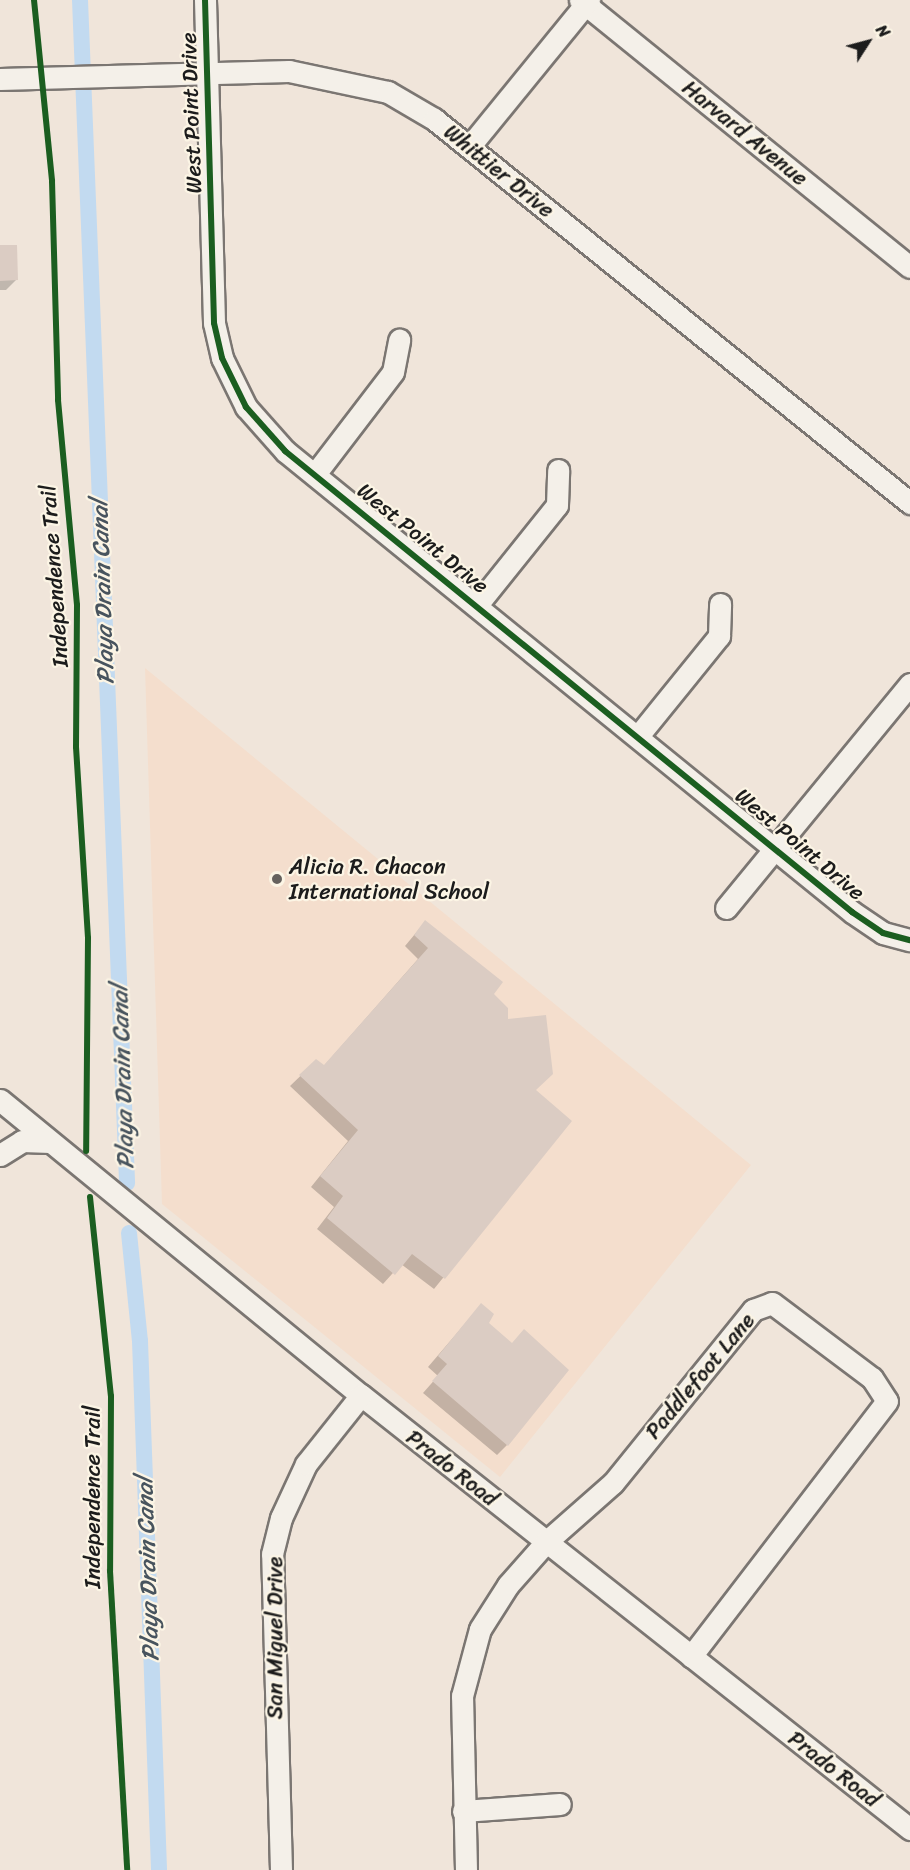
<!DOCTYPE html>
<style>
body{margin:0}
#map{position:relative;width:910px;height:1870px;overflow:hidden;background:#f0e5da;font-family:Sriracha,sans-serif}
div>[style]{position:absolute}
.built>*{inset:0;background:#f4decd}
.shadow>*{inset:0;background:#0003}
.canal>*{height:16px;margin:-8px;padding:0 8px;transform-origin:8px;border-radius:8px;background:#c2daf0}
.building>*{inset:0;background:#dbccc3}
.roads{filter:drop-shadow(2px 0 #7b7672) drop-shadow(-2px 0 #7b7672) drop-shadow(0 2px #7b7672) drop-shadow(0 -2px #7b7672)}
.minor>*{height:21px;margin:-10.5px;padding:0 10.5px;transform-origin:10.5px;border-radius:10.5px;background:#f4f0e9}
.cycleway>*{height:6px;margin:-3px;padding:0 3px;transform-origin:3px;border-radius:3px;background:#1b5e20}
.dots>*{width:16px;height:16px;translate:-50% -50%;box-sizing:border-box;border:3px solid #fcf5e5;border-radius:50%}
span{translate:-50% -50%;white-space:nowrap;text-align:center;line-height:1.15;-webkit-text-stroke:4.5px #fcf5e5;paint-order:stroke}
.street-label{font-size:22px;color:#1c1c1c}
.poi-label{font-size:22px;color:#1c1c1c}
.left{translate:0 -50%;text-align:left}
.water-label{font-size:24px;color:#48545e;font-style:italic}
.north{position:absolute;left:838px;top:12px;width:60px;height:60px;-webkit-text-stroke:4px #fcf5e5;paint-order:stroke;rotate:54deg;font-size:16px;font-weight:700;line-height:24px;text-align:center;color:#1c1c1c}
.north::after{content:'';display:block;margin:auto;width:21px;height:27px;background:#1c1c1c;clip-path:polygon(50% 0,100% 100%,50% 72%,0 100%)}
</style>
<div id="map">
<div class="built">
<div style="clip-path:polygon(145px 668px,751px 1165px,500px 1477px,162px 1204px)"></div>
</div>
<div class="shadow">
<div style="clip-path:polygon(0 246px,16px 280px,6px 290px,0 290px)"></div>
<div style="clip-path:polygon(425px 922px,492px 994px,534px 1090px,570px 1121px,434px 1289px,401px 1264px,383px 1284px,317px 1229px,334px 1207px,311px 1187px,348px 1141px,290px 1086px,316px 1061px,323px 1067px,418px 959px,405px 946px)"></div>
<div style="clip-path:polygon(481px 1305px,507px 1445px,497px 1455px,423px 1393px,438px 1376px,428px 1367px)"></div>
</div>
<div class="canal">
<div style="left:80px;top:0;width:1184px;rotate:87.72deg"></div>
<div style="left:129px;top:1233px;width:109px;rotate:84.2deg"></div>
<div style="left:140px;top:1341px;width:529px;rotate:87.94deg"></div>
</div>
<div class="building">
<div style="clip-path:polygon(0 245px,17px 245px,18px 280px,0 281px)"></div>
<div style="clip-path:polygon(425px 920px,503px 982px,494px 994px,508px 1008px,508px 1019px,546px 1015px,553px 1074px,536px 1090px,572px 1121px,445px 1279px,412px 1254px,395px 1275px,327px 1218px,343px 1196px,320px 1176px,358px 1130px,299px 1075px,316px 1059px,324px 1065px,428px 948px,414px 935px)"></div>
<div style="clip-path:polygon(481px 1303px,494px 1314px,489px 1323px,512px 1343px,524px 1329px,569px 1370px,508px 1446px,432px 1381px,447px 1364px,438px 1356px)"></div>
</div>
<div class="roads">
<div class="minor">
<div style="left:205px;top:0;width:323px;rotate:88.4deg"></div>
<div style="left:214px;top:323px;width:36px;rotate:77deg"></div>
<div style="left:222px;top:358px;width:55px;rotate:63.9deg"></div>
<div style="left:246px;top:407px;width:59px;rotate:48.4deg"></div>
<div style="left:285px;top:451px;width:731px;rotate:39.11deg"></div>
<div style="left:852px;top:912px;width:37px;rotate:34deg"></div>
<div style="left:883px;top:933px;width:28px;rotate:15deg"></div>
<div style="left:580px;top:0;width:424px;rotate:39deg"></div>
<div style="left:0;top:79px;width:289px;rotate:-1.6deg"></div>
<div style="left:289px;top:71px;width:101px;rotate:12deg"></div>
<div style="left:388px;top:92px;width:53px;rotate:30.4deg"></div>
<div style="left:434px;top:119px;width:612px;rotate:38.89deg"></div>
<div style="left:469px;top:147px;width:190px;rotate:-50.8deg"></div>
<div style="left:315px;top:474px;width:128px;rotate:-52.6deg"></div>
<div style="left:393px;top:372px;width:33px;rotate:-79deg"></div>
<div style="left:477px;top:605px;width:128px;rotate:-51.3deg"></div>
<div style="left:557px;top:505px;width:35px;rotate:-88deg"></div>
<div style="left:638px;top:736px;width:129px;rotate:-51deg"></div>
<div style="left:719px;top:636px;width:32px;rotate:-88deg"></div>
<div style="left:726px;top:908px;width:290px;rotate:-50.6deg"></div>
<div style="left:0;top:1100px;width:466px;rotate:39.3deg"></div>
<div style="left:361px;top:1395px;width:700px;rotate:38.33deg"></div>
<div style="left:0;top:1155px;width:26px;rotate:-32deg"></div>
<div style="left:22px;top:1141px;width:28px;rotate:2deg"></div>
<div style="left:463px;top:1811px;width:97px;rotate:-4.1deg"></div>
<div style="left:281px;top:1870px;width:316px;rotate:-91.6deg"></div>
<div style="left:272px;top:1554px;width:37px;rotate:-76deg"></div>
<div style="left:281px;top:1518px;width:60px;rotate:-65.2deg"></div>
<div style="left:306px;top:1464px;width:88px;rotate:-51.4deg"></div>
<div style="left:466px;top:1870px;width:174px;rotate:-91.3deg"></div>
<div style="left:462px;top:1696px;width:69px;rotate:-75deg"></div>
<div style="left:480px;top:1629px;width:52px;rotate:-57.5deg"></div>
<div style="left:508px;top:1585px;width:57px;rotate:-48.5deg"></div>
<div style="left:546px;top:1542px;width:89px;rotate:-41.4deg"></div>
<div style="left:613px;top:1483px;width:223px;rotate:-51deg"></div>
<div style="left:753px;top:1310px;width:20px;rotate:-20deg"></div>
<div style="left:772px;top:1303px;width:125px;rotate:36.9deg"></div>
<div style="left:872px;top:1378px;width:27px;rotate:57deg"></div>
<div style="left:887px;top:1401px;width:322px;rotate:127.5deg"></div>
</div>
</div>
<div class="cycleway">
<div style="left:34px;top:0;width:182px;rotate:84.3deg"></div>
<div style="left:52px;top:181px;width:219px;rotate:88.4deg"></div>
<div style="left:58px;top:400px;width:206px;rotate:84.7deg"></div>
<div style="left:77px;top:605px;width:142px;rotate:90.4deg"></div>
<div style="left:76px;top:747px;width:191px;rotate:86.4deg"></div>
<div style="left:88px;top:938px;width:213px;rotate:90.5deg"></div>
<div style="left:205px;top:0;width:323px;rotate:88.4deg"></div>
<div style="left:214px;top:323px;width:36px;rotate:77deg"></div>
<div style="left:222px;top:358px;width:55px;rotate:63.9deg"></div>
<div style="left:246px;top:407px;width:59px;rotate:48.4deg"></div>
<div style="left:285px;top:451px;width:731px;rotate:39.11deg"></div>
<div style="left:852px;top:912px;width:37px;rotate:34deg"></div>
<div style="left:883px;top:933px;width:28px;rotate:15deg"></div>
<div style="left:90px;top:1197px;width:200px;rotate:84deg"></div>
<div style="left:111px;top:1396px;width:175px;rotate:90.3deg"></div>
<div style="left:110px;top:1571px;width:299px;rotate:86.7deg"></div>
</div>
<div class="dots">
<div style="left:277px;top:879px;background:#66625e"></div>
</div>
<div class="street-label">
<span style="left:191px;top:113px;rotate:-92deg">West Point Drive</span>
<span style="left:745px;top:133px;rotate:39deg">Harvard Avenue</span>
<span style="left:499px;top:171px;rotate:39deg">Whittier Drive</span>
<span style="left:423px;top:538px;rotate:39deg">West Point Drive</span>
<span style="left:54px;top:576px;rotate:-94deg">Independence Trail</span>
<span style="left:800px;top:844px;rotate:40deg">West Point Drive</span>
<span style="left:700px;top:1376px;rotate:-50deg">Paddlefoot Lane</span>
<span style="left:452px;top:1468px;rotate:38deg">Prado Road</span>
<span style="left:93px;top:1497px;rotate:-90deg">Independence Trail</span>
<span style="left:275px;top:1638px;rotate:-90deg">San Miguel Drive</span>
<span style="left:834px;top:1769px;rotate:38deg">Prado Road</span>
</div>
<div class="poi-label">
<span class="left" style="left:289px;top:879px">Alicia R. Chacon<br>International School</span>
</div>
<div class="water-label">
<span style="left:103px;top:592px;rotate:-92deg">Playa Drain Canal</span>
<span style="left:123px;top:1077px;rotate:-92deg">Playa Drain Canal</span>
<span style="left:148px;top:1569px;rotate:-92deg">Playa Drain Canal</span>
</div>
<div class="north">N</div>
</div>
